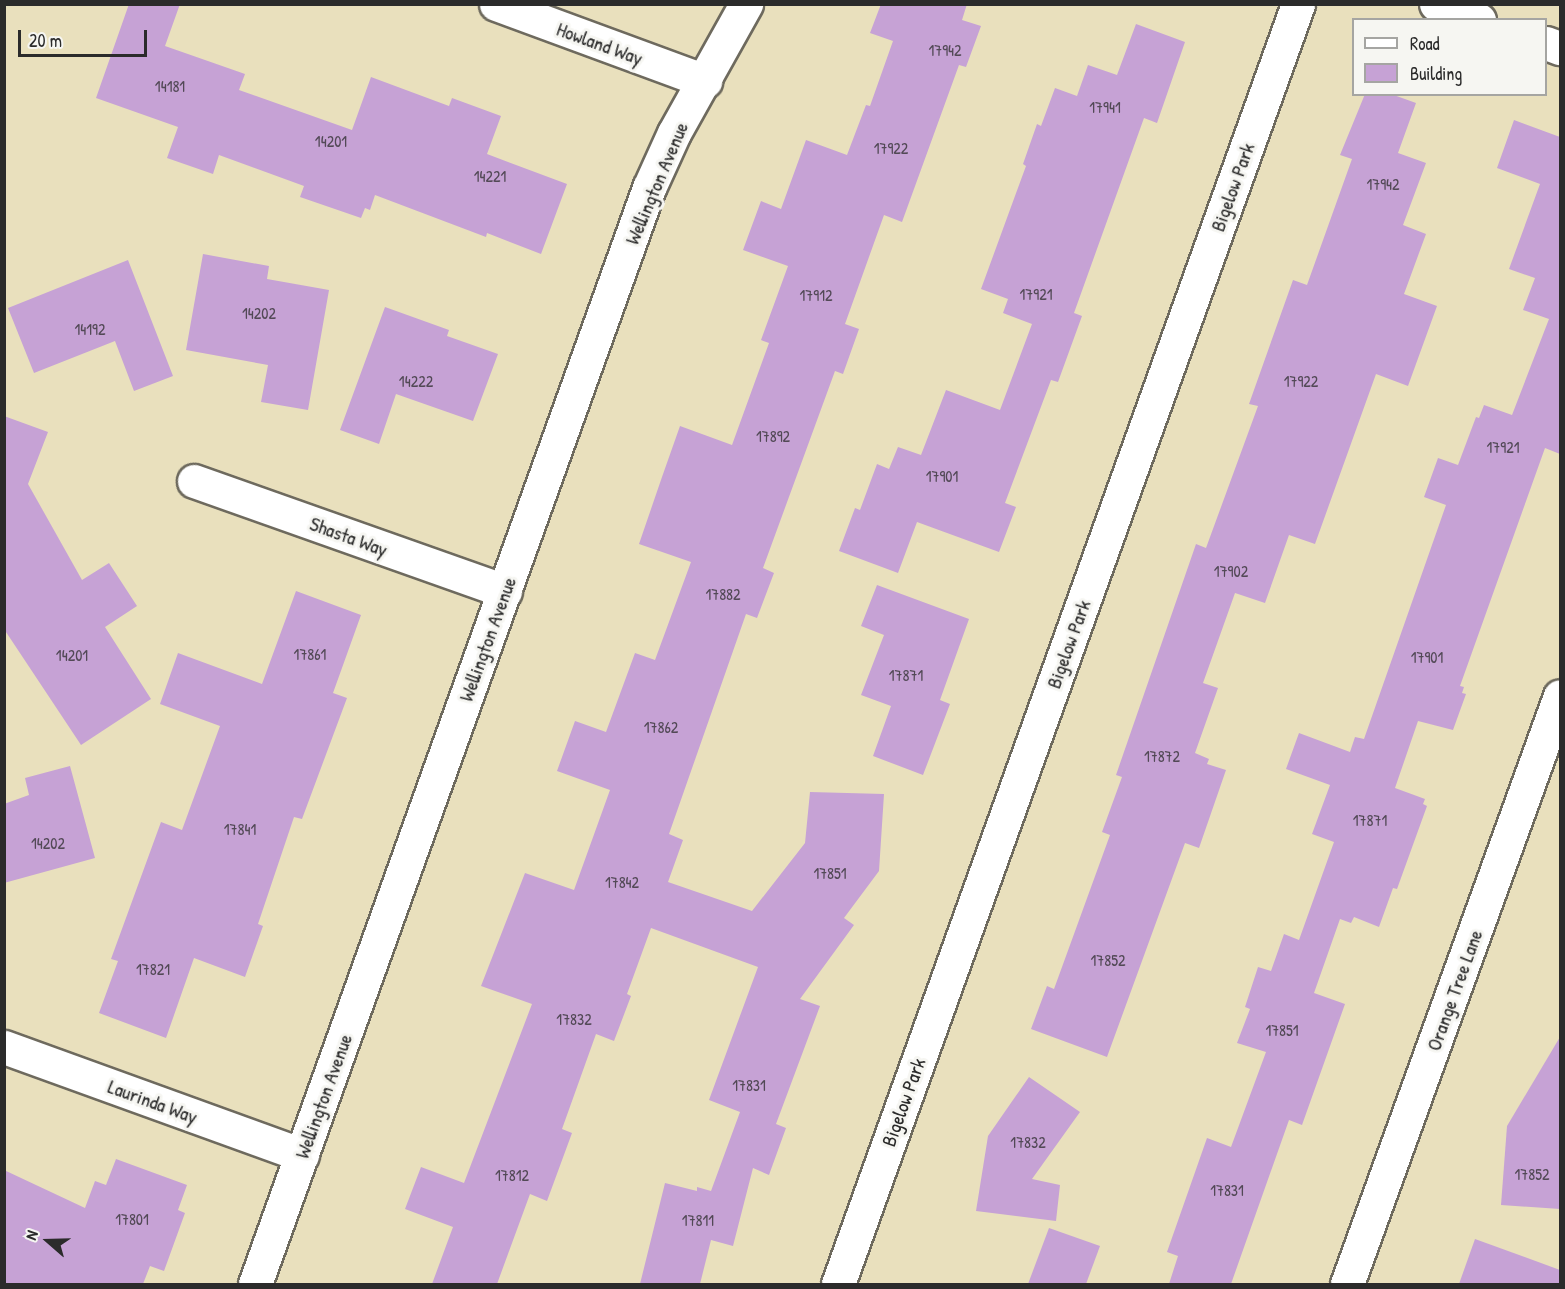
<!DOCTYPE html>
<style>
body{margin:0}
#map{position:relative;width:1565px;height:1289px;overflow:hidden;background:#e9e0bd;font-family:"Patrick Hand",sans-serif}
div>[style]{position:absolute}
.building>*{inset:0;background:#c6a2d5}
.roads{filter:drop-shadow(2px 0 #6e6a5e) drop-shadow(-2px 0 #6e6a5e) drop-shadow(0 2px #6e6a5e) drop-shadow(0 -2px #6e6a5e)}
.minor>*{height:33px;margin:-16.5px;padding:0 16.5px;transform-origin:16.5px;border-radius:16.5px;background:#fff}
span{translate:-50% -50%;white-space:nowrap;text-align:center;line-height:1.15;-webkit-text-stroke:6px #f6f6f2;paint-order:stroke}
.number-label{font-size:16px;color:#524956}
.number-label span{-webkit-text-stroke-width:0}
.street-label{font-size:20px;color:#2b2b2b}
.frame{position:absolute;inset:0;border:6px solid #2b2b2b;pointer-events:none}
.legend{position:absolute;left:1352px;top:18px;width:195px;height:78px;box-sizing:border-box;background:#f6f6f2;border:2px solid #a5a5a2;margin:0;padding:8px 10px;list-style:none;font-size:18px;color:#2b2b2b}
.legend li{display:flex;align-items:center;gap:12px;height:30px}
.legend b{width:30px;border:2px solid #a5a5a2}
.north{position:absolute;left:18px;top:1211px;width:60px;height:60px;-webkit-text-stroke:4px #f6f6f2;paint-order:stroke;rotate:290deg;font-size:16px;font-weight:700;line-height:24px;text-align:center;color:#2b2b2b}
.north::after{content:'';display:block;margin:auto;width:21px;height:27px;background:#2b2b2b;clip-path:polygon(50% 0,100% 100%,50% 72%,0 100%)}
.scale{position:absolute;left:18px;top:30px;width:129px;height:27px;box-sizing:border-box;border:3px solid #2b2b2b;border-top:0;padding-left:8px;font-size:18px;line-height:21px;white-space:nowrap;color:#2b2b2b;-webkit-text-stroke:4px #f6f6f2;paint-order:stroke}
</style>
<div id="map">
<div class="building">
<div style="clip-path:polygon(129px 4px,180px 4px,165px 46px,245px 74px,239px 90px,352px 130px,371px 77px,449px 106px,452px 98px,501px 116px,487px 154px,567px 184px,541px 254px,487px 233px,486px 237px,375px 195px,370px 210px,365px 208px,361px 218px,300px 197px,304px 186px,219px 155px,213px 174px,167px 158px,178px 127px,96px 98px)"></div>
<div style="clip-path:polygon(881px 4px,967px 4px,962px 20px,981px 26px,966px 67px,959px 65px,902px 222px,884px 215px,845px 324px,859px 329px,843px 374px,835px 371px,763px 568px,774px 573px,757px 618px,746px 614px,669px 834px,683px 840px,668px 882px,752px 911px,805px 843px,810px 792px,884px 794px,879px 871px,844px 918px,854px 925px,800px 999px,820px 1006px,776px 1124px,786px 1128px,769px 1175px,753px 1168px,733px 1246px,711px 1240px,700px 1284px,640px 1284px,665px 1183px,697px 1191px,697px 1187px,711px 1191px,740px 1112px,709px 1100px,758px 967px,651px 928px,627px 994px,631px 996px,614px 1041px,596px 1034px,562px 1129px,572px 1133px,547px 1201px,530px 1194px,497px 1284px,432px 1284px,453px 1227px,405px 1209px,421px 1167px,464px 1183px,532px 1004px,481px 986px,525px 873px,574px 890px,610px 790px,557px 771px,575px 721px,606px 732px,635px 653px,655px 660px,691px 562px,639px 544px,662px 477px,680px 426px,732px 445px,769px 343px,761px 340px,788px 266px,743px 250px,761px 201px,781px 209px,806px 140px,847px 155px,866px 105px,870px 106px,893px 41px,870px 33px)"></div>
<div style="clip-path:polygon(1136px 24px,1185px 42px,1157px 123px,1144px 118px,1074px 313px,1082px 316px,1058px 382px,1051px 380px,1005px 503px,1016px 507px,999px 552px,917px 522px,898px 573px,839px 551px,855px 508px,860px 510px,877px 464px,889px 469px,898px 447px,921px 455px,946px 390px,1000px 410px,1032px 324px,1003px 313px,1008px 299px,981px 289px,1026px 166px,1023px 164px,1037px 124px,1041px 126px,1055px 88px,1077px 96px,1088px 65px,1117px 75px)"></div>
<div style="clip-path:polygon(1365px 94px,1391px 94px,1416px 103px,1398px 153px,1426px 163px,1403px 225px,1426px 234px,1404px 294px,1437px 306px,1408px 386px,1376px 374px,1315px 544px,1289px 535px,1265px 603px,1235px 593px,1203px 683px,1218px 688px,1195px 753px,1209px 759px,1207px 764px,1226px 770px,1199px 848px,1185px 843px,1107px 1057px,1031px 1029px,1047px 986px,1054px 989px,1110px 835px,1102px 832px,1122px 777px,1116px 775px,1196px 544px,1206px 548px,1258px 406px,1249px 404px,1293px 280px,1307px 285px,1352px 159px,1340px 155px)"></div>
<div style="clip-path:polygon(1514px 120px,1560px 137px,1560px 454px,1545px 448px,1460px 686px,1464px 687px,1462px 693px,1466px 694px,1453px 730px,1418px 721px,1395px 788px,1425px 799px,1423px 804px,1427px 806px,1397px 889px,1393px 888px,1379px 927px,1354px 917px,1351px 923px,1340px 919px,1314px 993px,1345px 1004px,1302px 1125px,1289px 1120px,1231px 1284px,1169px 1284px,1178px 1256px,1167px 1252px,1207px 1138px,1231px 1147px,1266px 1052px,1237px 1043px,1250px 1009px,1245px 1007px,1258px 967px,1271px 971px,1284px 934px,1299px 940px,1334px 842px,1312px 834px,1330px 785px,1286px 769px,1299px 733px,1350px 752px,1355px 737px,1364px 739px,1446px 505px,1424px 497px,1438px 458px,1458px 465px,1476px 417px,1479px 418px,1484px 405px,1512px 415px,1549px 319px,1523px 310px,1535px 278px,1509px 269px,1540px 184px,1497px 168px)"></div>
<div style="clip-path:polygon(203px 254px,269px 266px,267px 279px,329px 290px,308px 410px,261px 402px,268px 365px,186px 350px)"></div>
<div style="clip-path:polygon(128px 260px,173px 376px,134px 391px,115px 341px,34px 373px,8px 308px)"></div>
<div style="clip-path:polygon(385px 307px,449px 330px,447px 336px,498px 354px,473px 421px,396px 394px,379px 444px,340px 430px)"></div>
<div style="clip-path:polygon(4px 416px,48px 432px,28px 484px,82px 580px,109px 563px,137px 606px,105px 627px,151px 699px,81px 745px,4px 629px)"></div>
<div style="clip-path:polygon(877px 585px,969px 619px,940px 700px,950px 704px,923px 775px,873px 756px,891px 706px,861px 695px,884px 635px,861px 626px)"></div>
<div style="clip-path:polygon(296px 591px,361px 615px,333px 693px,347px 698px,302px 819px,294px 817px,258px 924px,263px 926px,245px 977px,194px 958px,166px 1038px,99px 1013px,118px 961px,111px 959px,161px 822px,182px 830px,220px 726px,160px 704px,178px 653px,262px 684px)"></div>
<div style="clip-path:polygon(70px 766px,95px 858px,4px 883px,4px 804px,29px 795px,25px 778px)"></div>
<div style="clip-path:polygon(1560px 1037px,1560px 1209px,1501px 1205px,1507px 1126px)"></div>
<div style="clip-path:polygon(1029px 1077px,1080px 1112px,1032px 1179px,1060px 1185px,1056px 1221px,976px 1211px,988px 1136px)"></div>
<div style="clip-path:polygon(116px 1159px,187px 1185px,178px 1210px,185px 1213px,164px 1271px,150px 1266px,143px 1284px,4px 1284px,4px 1170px,85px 1208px,95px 1181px,106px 1185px)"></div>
<div style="clip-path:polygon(1049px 1228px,1100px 1246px,1086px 1284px,1028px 1284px)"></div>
<div style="clip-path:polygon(1475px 1239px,1560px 1270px,1560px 1284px,1459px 1284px)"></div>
</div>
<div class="roads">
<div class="minor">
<div style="left:496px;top:4px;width:223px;rotate:20.2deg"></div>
<div style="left:1436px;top:4px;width:46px;rotate:20.4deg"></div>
<div style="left:1546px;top:43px;width:15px;rotate:20deg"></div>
<div style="left:194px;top:481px;width:330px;rotate:19.5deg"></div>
<div style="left:4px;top:1047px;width:317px;rotate:19.9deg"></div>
<div style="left:255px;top:1284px;width:1165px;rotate:-70.23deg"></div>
<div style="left:649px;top:188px;width:60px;rotate:-65.6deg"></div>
<div style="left:674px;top:133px;width:148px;rotate:-60.8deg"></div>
<div style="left:838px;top:1284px;width:1360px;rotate:-70.23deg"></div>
<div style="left:1347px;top:1284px;width:625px;rotate:-70.09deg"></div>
</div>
</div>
<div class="number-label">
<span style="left:945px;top:50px">17942</span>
<span style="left:170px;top:86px">14181</span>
<span style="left:1105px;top:107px">17941</span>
<span style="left:331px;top:141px">14201</span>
<span style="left:891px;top:148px">17922</span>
<span style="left:490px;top:176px">14221</span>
<span style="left:1383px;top:184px">17942</span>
<span style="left:1036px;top:294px">17921</span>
<span style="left:816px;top:295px">17912</span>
<span style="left:259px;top:313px">14202</span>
<span style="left:90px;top:329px">14192</span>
<span style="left:416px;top:381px">14222</span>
<span style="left:1301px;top:381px">17922</span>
<span style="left:773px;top:436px">17892</span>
<span style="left:1503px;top:447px">17921</span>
<span style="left:942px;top:476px">17901</span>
<span style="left:1231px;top:571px">17902</span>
<span style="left:723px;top:594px">17882</span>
<span style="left:310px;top:654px">17861</span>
<span style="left:72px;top:655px">14201</span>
<span style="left:1427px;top:657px">17901</span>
<span style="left:906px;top:675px">17871</span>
<span style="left:661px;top:727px">17862</span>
<span style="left:1162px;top:756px">17872</span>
<span style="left:1370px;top:820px">17871</span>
<span style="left:240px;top:829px">17841</span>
<span style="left:48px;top:843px">14202</span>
<span style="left:830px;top:873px">17851</span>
<span style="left:622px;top:882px">17842</span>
<span style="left:1108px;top:960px">17852</span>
<span style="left:153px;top:969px">17821</span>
<span style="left:574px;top:1019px">17832</span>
<span style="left:1282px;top:1030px">17851</span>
<span style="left:749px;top:1085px">17831</span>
<span style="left:1028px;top:1142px">17832</span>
<span style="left:1532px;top:1174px">17852</span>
<span style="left:512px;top:1175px">17812</span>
<span style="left:1227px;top:1190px">17831</span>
<span style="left:132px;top:1219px">17801</span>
<span style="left:698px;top:1220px">17811</span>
</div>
<div class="street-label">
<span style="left:600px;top:43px;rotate:20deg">Howland Way</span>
<span style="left:656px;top:183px;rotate:-67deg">Wellington Avenue</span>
<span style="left:1232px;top:187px;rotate:-70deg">Bigelow Park</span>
<span style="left:349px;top:536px;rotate:20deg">Shasta Way</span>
<span style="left:487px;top:639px;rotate:-70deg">Wellington Avenue</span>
<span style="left:1068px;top:644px;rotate:-70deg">Bigelow Park</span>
<span style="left:1454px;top:990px;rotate:-70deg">Orange Tree Lane</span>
<span style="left:323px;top:1096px;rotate:-70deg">Wellington Avenue</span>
<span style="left:153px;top:1101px;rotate:20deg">Laurinda Way</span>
<span style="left:903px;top:1102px;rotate:-70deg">Bigelow Park</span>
</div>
<div class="frame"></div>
<ul class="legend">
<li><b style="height:8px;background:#fff"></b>Road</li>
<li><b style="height:16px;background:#c6a2d5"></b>Building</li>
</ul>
<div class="north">N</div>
<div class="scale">20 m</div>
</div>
